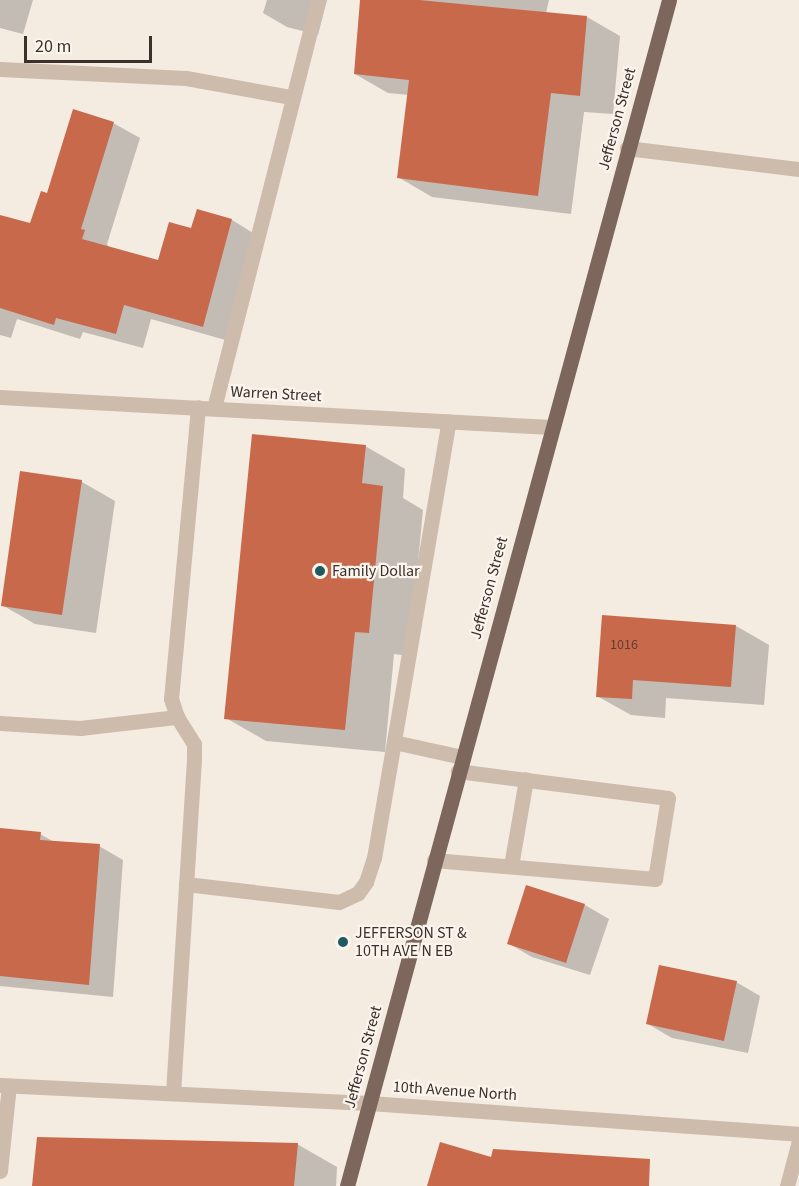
<!DOCTYPE html>
<style>
body{margin:0}
#map{position:relative;width:799px;height:1186px;overflow:hidden;background:#f4ebe1;font-family:"Source Sans 3",sans-serif}
div>[style]{position:absolute}
.shadow>*{inset:0;background:#0003}
.building>*{inset:0;background:#c8694b}
.minor>*{height:15px;margin:-7.5px;padding:0 7.5px;transform-origin:7.5px;border-radius:7.5px;background:#cdbbac}
.major>*{height:15px;margin:-7.5px;padding:0 7.5px;transform-origin:7.5px;border-radius:7.5px;background:#7d675c}
.dots>*{width:16px;height:16px;translate:-50% -50%;box-sizing:border-box;border:3px solid #fbf5ee;border-radius:50%}
span{translate:-50% -50%;white-space:nowrap;text-align:center;line-height:1.15;-webkit-text-stroke:4.5px #fbf5ee;paint-order:stroke}
.number-label{font-size:14px;color:#5e3e33}
.number-label span{-webkit-text-stroke-width:0}
.street-label{font-size:16px;color:#3b302b}
.poi-label{font-size:16px;color:#3b302b}
.left{translate:0 -50%;text-align:left}
.scale{position:absolute;left:24px;top:36px;width:128px;height:27px;box-sizing:border-box;border:3px solid #3b302b;border-top:0;padding-left:8px;font-size:18px;line-height:21px;white-space:nowrap;color:#3b302b;-webkit-text-stroke:4px #fbf5ee;paint-order:stroke}
</style>
<div id="map">
<div class="shadow">
<div style="clip-path:polygon(0 0,33px 0,23px 34px,0 28px)"></div>
<div style="clip-path:polygon(267px 0,327px 0,318px 35px,287px 27px,263px 13px)"></div>
<div style="clip-path:polygon(362px 0,549px 0,546px 13px,587px 17px,620px 36px,613px 114px,584px 112px,571px 214px,432px 197px,398px 177px,409px 95px,388px 93px,355px 74px)"></div>
<div style="clip-path:polygon(113px 123px,140px 138px,107px 244px,110px 249px,159px 262px,192px 230px,198px 211px,232px 220px,258px 236px,229px 341px,151px 319px,143px 348px,83px 332px,80px 339px,17px 319px,11px 338px,0 335px,0 217px,31px 225px,48px 195px)"></div>
<div style="clip-path:polygon(365px 446px,405px 469px,403px 498px,423px 510px,409px 656px,394px 654px,385px 752px,266px 741px,226px 718px)"></div>
<div style="clip-path:polygon(21px 473px,82px 482px,115px 501px,96px 633px,35px 624px,2px 605px)"></div>
<div style="clip-path:polygon(736px 626px,769px 645px,764px 705px,666px 698px,665px 718px,631px 715px,597px 696px)"></div>
<div style="clip-path:polygon(0 829px,40px 834px,56px 843px,99px 846px,123px 860px,113px 997px,0 986px)"></div>
<div style="clip-path:polygon(527px 887px,585px 905px,609px 919px,590px 975px,532px 957px,508px 943px)"></div>
<div style="clip-path:polygon(736px 982px,760px 996px,748px 1053px,672px 1038px,648px 1024px)"></div>
<div style="clip-path:polygon(297px 1144px,337px 1167px,336px 1186px,34px 1186px)"></div>
</div>
<div class="building">
<div style="clip-path:polygon(360px 0,419px 0,587px 16px,580px 96px,551px 93px,538px 196px,397px 178px,409px 80px,354px 74px)"></div>
<div style="clip-path:polygon(73px 109px,114px 122px,81px 229px,85px 230px,82px 239px,158px 260px,169px 222px,191px 228px,197px 209px,232px 219px,203px 327px,124px 305px,116px 334px,56px 318px,54px 325px,0 308px,0 215px,30px 223px,41px 191px,47px 193px)"></div>
<div style="clip-path:polygon(252px 434px,366px 445px,362px 483px,383px 486px,369px 633px,355px 632px,345px 730px,224px 719px)"></div>
<div style="clip-path:polygon(20px 471px,82px 480px,62px 615px,1px 606px)"></div>
<div style="clip-path:polygon(602px 615px,736px 625px,731px 687px,633px 680px,632px 699px,596px 697px)"></div>
<div style="clip-path:polygon(0 828px,41px 832px,40px 840px,100px 844px,89px 985px,0 976px)"></div>
<div style="clip-path:polygon(526px 885px,585px 904px,566px 963px,507px 944px)"></div>
<div style="clip-path:polygon(659px 965px,737px 981px,724px 1041px,646px 1024px)"></div>
<div style="clip-path:polygon(37px 1137px,298px 1143px,294px 1186px,32px 1186px)"></div>
<div style="clip-path:polygon(440px 1142px,491px 1157px,493px 1149px,650px 1159px,649px 1186px,427px 1186px)"></div>
</div>
<div class="minor">
<div style="left:0;top:69px;width:186px;rotate:2.8deg"></div>
<div style="left:186px;top:78px;width:107px;rotate:10.3deg"></div>
<div style="left:627px;top:148px;width:173px;rotate:7deg"></div>
<div style="left:0;top:397px;width:552px;rotate:3.12deg"></div>
<div style="left:214px;top:408px;width:421px;rotate:-75.7deg"></div>
<div style="left:0;top:723px;width:80px;rotate:3.6deg"></div>
<div style="left:80px;top:728px;width:98px;rotate:-6.5deg"></div>
<div style="left:394px;top:742px;width:70px;rotate:12.4deg"></div>
<div style="left:434px;top:860px;width:222px;rotate:4.9deg"></div>
<div style="left:655px;top:879px;width:82px;rotate:-80.9deg"></div>
<div style="left:668px;top:798px;width:212px;rotate:-172.7deg"></div>
<div style="left:511px;top:866px;width:88px;rotate:-80.2deg"></div>
<div style="left:186px;top:884px;width:154px;rotate:6.7deg"></div>
<div style="left:339px;top:902px;width:21px;rotate:-25deg"></div>
<div style="left:358px;top:893px;width:14px;rotate:-54deg"></div>
<div style="left:366px;top:882px;width:25px;rotate:-72deg"></div>
<div style="left:374px;top:858px;width:443px;rotate:-80.3deg"></div>
<div style="left:0;top:1085px;width:369px;rotate:2.8deg"></div>
<div style="left:369px;top:1103px;width:431px;rotate:4.1deg"></div>
<div style="left:173px;top:1093px;width:336px;rotate:-86.4deg"></div>
<div style="left:194px;top:758px;width:14px;rotate:-90deg"></div>
<div style="left:194px;top:744px;width:32px;rotate:-122deg"></div>
<div style="left:177px;top:717px;width:19px;rotate:-108deg"></div>
<div style="left:171px;top:699px;width:293px;rotate:-84.7deg"></div>
<div style="left:0;top:1171px;width:86px;rotate:-84deg"></div>
<div style="left:787px;top:1186px;width:47px;rotate:-75.1deg"></div>
</div>
<div class="major">
<div style="left:347px;top:1186px;width:1229px;rotate:-74.81deg"></div>
</div>
<div class="dots">
<div style="left:320px;top:571px;background:#1f5a5e"></div>
<div style="left:343px;top:942px;background:#1f5a5e"></div>
</div>
<div class="number-label">
<span style="left:624px;top:645px">1016</span>
</div>
<div class="street-label">
<span style="left:617px;top:119px;rotate:-75deg">Jefferson Street</span>
<span style="left:276px;top:394px;rotate:3deg">Warren Street</span>
<span style="left:489px;top:588px;rotate:-75deg">Jefferson Street</span>
<span style="left:363px;top:1057px;rotate:-75deg">Jefferson Street</span>
<span style="left:455px;top:1091px;rotate:4deg">10th Avenue North</span>
</div>
<div class="poi-label">
<span class="left" style="left:332px;top:571px">Family Dollar</span>
<span class="left" style="left:355px;top:942px">JEFFERSON ST &amp;<br>10TH AVE N EB</span>
</div>
<div class="scale">20 m</div>
</div>
